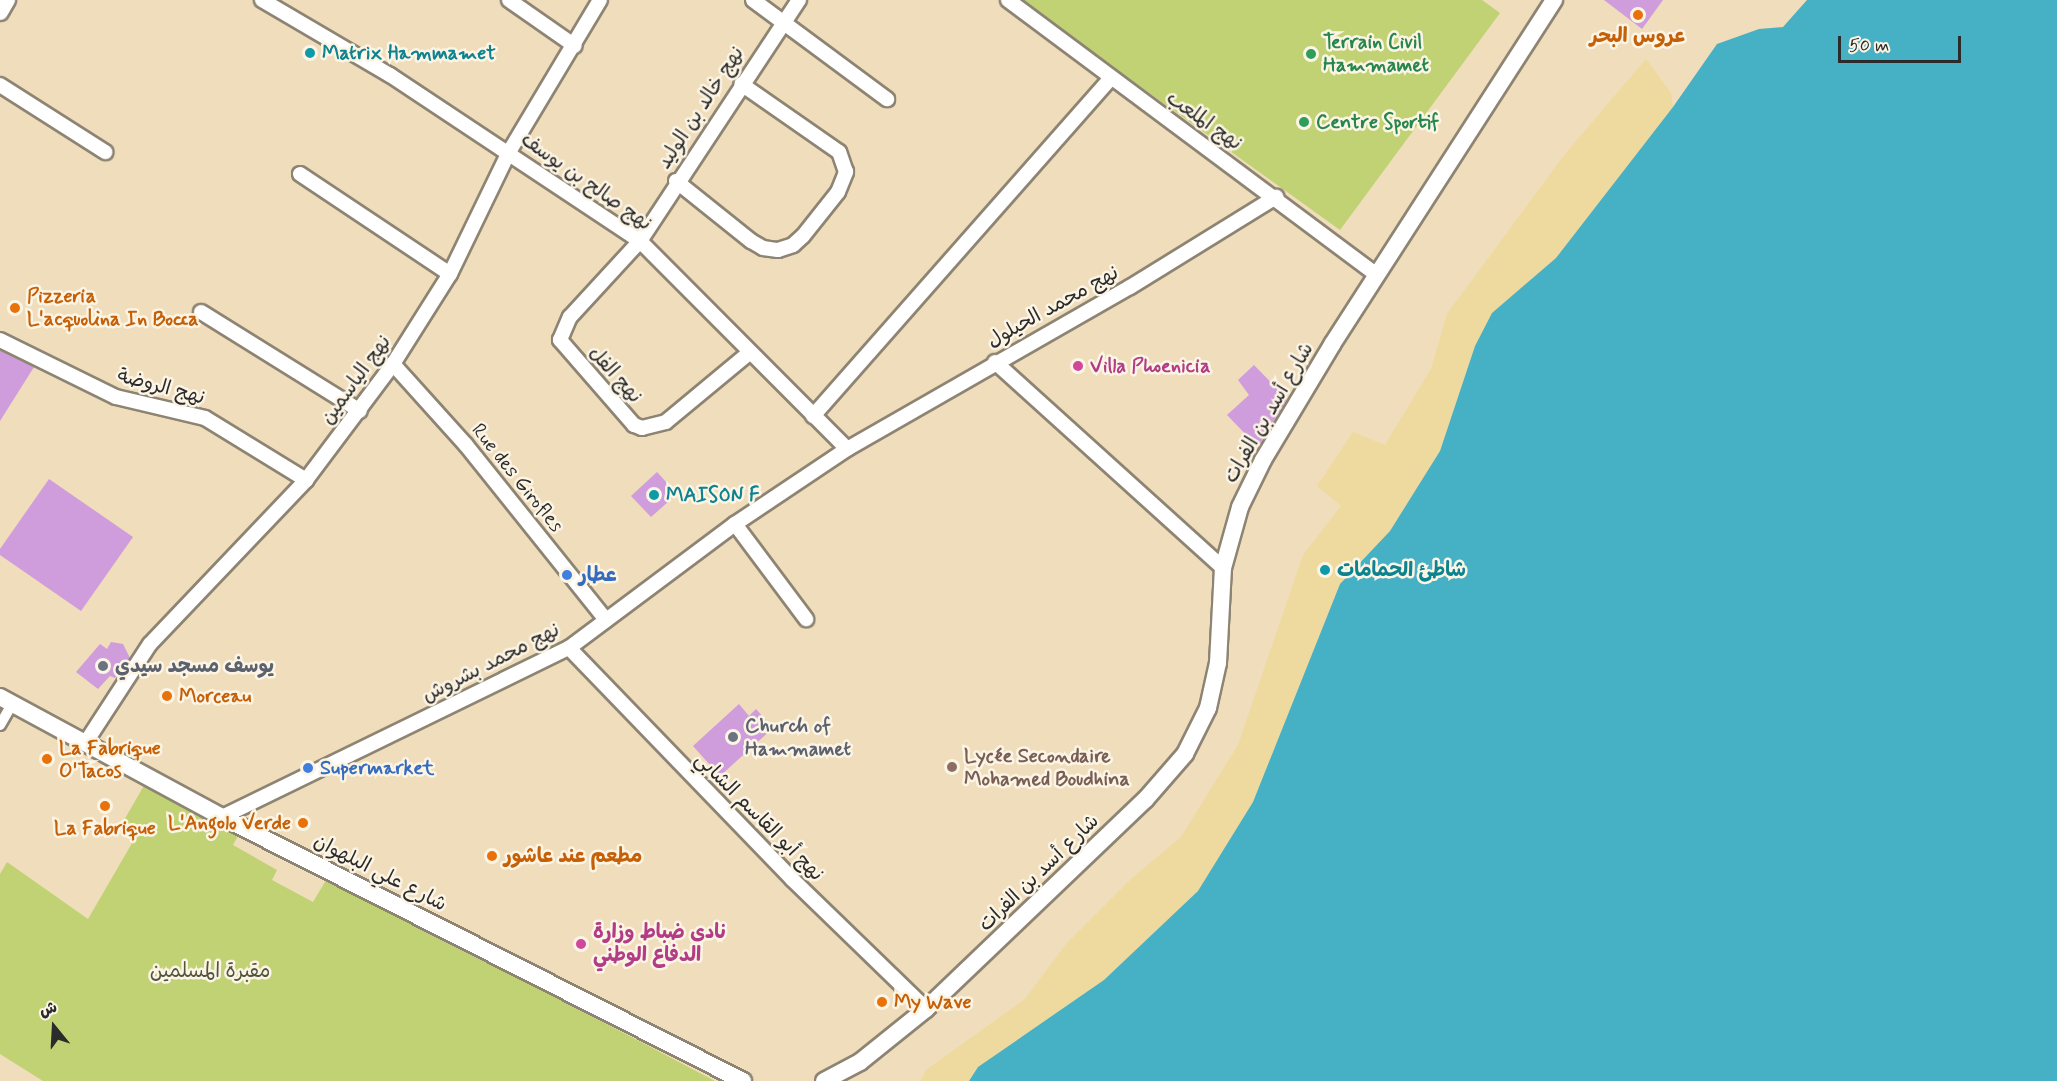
<!DOCTYPE html>
<meta charset="utf-8">
<style>
body{margin:0}
#map{position:relative;width:2057px;height:1081px;overflow:hidden;background:#efddbb;font-family:Mynerve,"Playpen Sans Arabic",sans-serif}
div>[style]{position:absolute}
.green>*{inset:0;background:#c1d274}
.sand>*{inset:0;background:#eeda9e}
.water>*{inset:0;background:#46b0c4}
.building>*{inset:0;background:#cf9cdc}
.roads{filter:drop-shadow(2px 0 #8d8473) drop-shadow(-2px 0 #8d8473) drop-shadow(0 2px #8d8473) drop-shadow(0 -2px #8d8473)}
.pedestrian>*{height:10px;margin:-5px;padding:0 5px;transform-origin:5px;border-radius:5px;background:#fff}
.minor>*{height:14px;margin:-7px;padding:0 7px;transform-origin:7px;border-radius:7px;background:#fff}
.tertiary>*{height:16px;margin:-8px;padding:0 8px;transform-origin:8px;border-radius:8px;background:#fff}
.dots>*{width:16px;height:16px;translate:-50% -50%;box-sizing:border-box;border:3px solid #fcf5e5;border-radius:50%}
span{translate:-50% -50%;white-space:nowrap;text-align:center;line-height:1.15;-webkit-text-stroke:5px #fcf5e5;paint-order:stroke}
.food-label{font-size:20px;color:#c56008;font-weight:700}
.left{translate:0 -50%;text-align:left}
.right{translate:-100% -50%;text-align:right}
.leisure-label{font-size:20px;color:#27864d;font-weight:700}
.culture-label{font-size:20px;color:#0d838f;font-weight:700}
.street-label{font-size:20px;color:#2b2b2b}
.hotel-label{font-size:20px;color:#b23c85;font-weight:700}
.shop-label{font-size:20px;color:#366cbe;font-weight:700}
.worship-label{font-size:20px;color:#5b616d;font-weight:700}
.education-label{font-size:20px;color:#785e54;font-weight:700}
.park-label{font-size:20px;color:#50553d}
.north{position:absolute;left:24px;top:997px;width:60px;height:60px;-webkit-text-stroke:4px #fcf5e5;paint-order:stroke;rotate:342deg;font-size:16px;font-weight:700;line-height:24px;text-align:center;color:#2b2b2b}
.north::after{content:'';display:block;margin:auto;width:21px;height:27px;background:#2b2b2b;clip-path:polygon(50% 0,100% 100%,50% 72%,0 100%)}
.scale{position:absolute;left:1838px;top:36px;width:123px;height:27px;box-sizing:border-box;border:3px solid #2b2b2b;border-top:0;padding-left:8px;font-size:18px;line-height:21px;white-space:nowrap;color:#2b2b2b;-webkit-text-stroke:4px #fcf5e5;paint-order:stroke}
</style>
<div id="map">
<div class="green">
<div style="clip-path:polygon(1020px 0,1482px 0,1500px 13px,1340px 230px)"></div>
<div style="clip-path:polygon(146px 782px,239px 834px,233px 845px,277px 870px,272px 880px,313px 902px,328px 877px,715px 1081px,43px 1081px,0 1054px,0 874px,7px 862px,88px 919px,135px 838px,119px 829px)"></div>
</div>
<div class="sand">
<div style="clip-path:polygon(1646px 59px,1671px 93px,1673px 107px,1556px 258px,1492px 314px,1475px 346px,1440px 451px,1390px 531px,1340px 584px,1253px 802px,1198px 891px,1104px 980px,978px 1067px,969px 1081px,921px 1081px,926px 1070px,1025px 999px,1066px 944px,1131px 879px,1181px 837px,1238px 745px,1303px 555px,1341px 506px,1317px 486px,1353px 432px,1385px 445px,1431px 369px,1447px 314px,1565px 154px)"></div>
</div>
<div class="water">
<div style="clip-path:polygon(1807px 0,2057px 0,2057px 1081px,969px 1081px,978px 1067px,1104px 980px,1198px 891px,1253px 802px,1340px 584px,1390px 531px,1440px 451px,1475px 346px,1492px 313px,1556px 258px,1673px 107px,1717px 44px,1759px 29px,1783px 27px)"></div>
</div>
<div class="building">
<div style="clip-path:polygon(1604px 0,1663px 0,1642px 29px)"></div>
<div style="clip-path:polygon(0 350px,34px 367px,0 421px)"></div>
<div style="clip-path:polygon(1254px 365px,1287px 399px,1258px 447px,1227px 415px,1249px 395px,1238px 380px)"></div>
<div style="clip-path:polygon(657px 472px,677px 494px,651px 517px,631px 496px)"></div>
<div style="clip-path:polygon(49px 479px,133px 537px,81px 611px,0 555px,0 549px)"></div>
<div style="clip-path:polygon(111px 642px,123px 644px,130px 658px,115px 678px,110px 676px,98px 689px,76px 672px,100px 644px,107px 649px)"></div>
<div style="clip-path:polygon(739px 704px,749px 716px,756px 709px,773px 728px,720px 776px,693px 746px)"></div>
</div>
<div class="roads">
<div class="pedestrian">
<div style="left:0;top:725px;width:24px;rotate:-60deg"></div>
</div>
<div class="minor">
<div style="left:262px;top:0;width:148px;rotate:30.4deg"></div>
<div style="left:390px;top:75px;width:300px;rotate:33.6deg"></div>
<div style="left:640px;top:241px;width:293px;rotate:45.1deg"></div>
<div style="left:509px;top:0;width:80px;rotate:34.9deg"></div>
<div style="left:753px;top:0;width:167px;rotate:36.5deg"></div>
<div style="left:1008px;top:0;width:460px;rotate:36.7deg"></div>
<div style="left:0;top:85px;width:125px;rotate:32.5deg"></div>
<div style="left:300px;top:174px;width:180px;rotate:33.7deg"></div>
<div style="left:676px;top:181px;width:96px;rotate:38.7deg"></div>
<div style="left:751px;top:241px;width:14px;rotate:30deg"></div>
<div style="left:763px;top:248px;width:15px;rotate:8deg"></div>
<div style="left:778px;top:250px;width:16px;rotate:-18deg"></div>
<div style="left:793px;top:245px;width:13px;rotate:-42deg"></div>
<div style="left:803px;top:236px;width:56px;rotate:-51.5deg"></div>
<div style="left:838px;top:192px;width:22px;rotate:-68deg"></div>
<div style="left:846px;top:172px;width:21px;rotate:-109deg"></div>
<div style="left:839px;top:152px;width:119px;rotate:-145.2deg"></div>
<div style="left:201px;top:312px;width:187px;rotate:31.9deg"></div>
<div style="left:0;top:340px;width:129px;rotate:26.2deg"></div>
<div style="left:116px;top:397px;width:91px;rotate:13.3deg"></div>
<div style="left:205px;top:418px;width:119px;rotate:31.5deg"></div>
<div style="left:749px;top:353px;width:108px;rotate:140.3deg"></div>
<div style="left:666px;top:422px;width:25px;rotate:166deg"></div>
<div style="left:642px;top:428px;width:9px;rotate:-159deg"></div>
<div style="left:634px;top:425px;width:113px;rotate:-131deg"></div>
<div style="left:560px;top:340px;width:25px;rotate:-67deg"></div>
<div style="left:570px;top:317px;width:103px;rotate:-47.4deg"></div>
<div style="left:640px;top:241px;width:289px;rotate:-56.6deg"></div>
<div style="left:995px;top:362px;width:307px;rotate:42.1deg"></div>
<div style="left:393px;top:364px;width:109px;rotate:48deg"></div>
<div style="left:466px;top:445px;width:224px;rotate:51.3deg"></div>
<div style="left:813px;top:416px;width:451px;rotate:-48.6deg"></div>
<div style="left:735px;top:524px;width:119px;rotate:53.2deg"></div>
<div style="left:569px;top:648px;width:321px;rotate:46deg"></div>
<div style="left:792px;top:879px;width:187px;rotate:44.1deg"></div>
<div style="left:86px;top:742px;width:117px;rotate:-56.9deg"></div>
<div style="left:150px;top:644px;width:226px;rotate:-46.4deg"></div>
<div style="left:306px;top:480px;width:145px;rotate:-53.1deg"></div>
<div style="left:393px;top:364px;width:107px;rotate:-57.7deg"></div>
<div style="left:450px;top:274px;width:136px;rotate:-64.2deg"></div>
<div style="left:509px;top:152px;width:177px;rotate:-59.1deg"></div>
<div style="left:222px;top:817px;width:386px;rotate:-26deg"></div>
<div style="left:569px;top:648px;width:207px;rotate:-36.8deg"></div>
<div style="left:735px;top:524px;width:135px;rotate:-33.8deg"></div>
<div style="left:847px;top:449px;width:326px;rotate:-29.8deg"></div>
<div style="left:1130px;top:287px;width:172px;rotate:-31.7deg"></div>
</div>
<div class="tertiary">
<div style="left:0;top:12px;width:14px;rotate:-60deg"></div>
<div style="left:0;top:697px;width:252px;rotate:28.4deg"></div>
<div style="left:222px;top:817px;width:584px;rotate:26.87deg"></div>
<div style="left:824px;top:1081px;width:41px;rotate:-27.8deg"></div>
<div style="left:860px;top:1062px;width:85px;rotate:-38.8deg"></div>
<div style="left:926px;top:1009px;width:303px;rotate:-43.7deg"></div>
<div style="left:1145px;top:800px;width:61px;rotate:-49deg"></div>
<div style="left:1185px;top:754px;width:51px;rotate:-63.4deg"></div>
<div style="left:1208px;top:708px;width:46px;rotate:-77.5deg"></div>
<div style="left:1218px;top:663px;width:95px;rotate:-87deg"></div>
<div style="left:1223px;top:568px;width:63px;rotate:-74.4deg"></div>
<div style="left:1240px;top:507px;width:52px;rotate:-63.9deg"></div>
<div style="left:1263px;top:460px;width:136px;rotate:-59.1deg"></div>
<div style="left:1333px;top:343px;width:408px;rotate:-57.2deg"></div>
</div>
</div>
<div class="dots">
<div style="left:1638px;top:15px;background:#e8710a"></div>
<div style="left:310px;top:53px;background:#0f9aa8"></div>
<div style="left:1311px;top:54px;background:#2e9e5b"></div>
<div style="left:1304px;top:122px;background:#2e9e5b"></div>
<div style="left:15px;top:308px;background:#e8710a"></div>
<div style="left:1078px;top:366px;background:#d1479c"></div>
<div style="left:654px;top:495px;background:#0f9aa8"></div>
<div style="left:1325px;top:570px;background:#0f9aa8"></div>
<div style="left:567px;top:575px;background:#3f7fe0"></div>
<div style="left:103px;top:666px;background:#6b7280"></div>
<div style="left:167px;top:696px;background:#e8710a"></div>
<div style="left:733px;top:737px;background:#6b7280"></div>
<div style="left:47px;top:759px;background:#e8710a"></div>
<div style="left:952px;top:767px;background:#8d6e63"></div>
<div style="left:308px;top:768px;background:#3f7fe0"></div>
<div style="left:105px;top:806px;background:#e8710a"></div>
<div style="left:303px;top:823px;background:#e8710a"></div>
<div style="left:492px;top:856px;background:#e8710a"></div>
<div style="left:581px;top:944px;background:#d1479c"></div>
<div style="left:882px;top:1002px;background:#e8710a"></div>
</div>
<div class="food-label">
<span style="left:1638px;top:36px">عروس البحر</span>
<span class="left" style="left:27px;top:308px">Pizzeria<br>L'acquolina In Bocca</span>
<span class="left" style="left:179px;top:696px">Morceau</span>
<span class="left" style="left:59px;top:760px">La Fabrique<br>O'Tacos</span>
<span class="right" style="left:291px;top:823px">L'Angolo Verde</span>
<span style="left:105px;top:828px">La Fabrique</span>
<span class="left" style="left:504px;top:856px">مطعم عند عاشور</span>
<span class="left" style="left:894px;top:1002px">My Wave</span>
</div>
<div class="leisure-label">
<span class="left" style="left:1323px;top:54px">Terrain Civil<br>Hammamet</span>
<span class="left" style="left:1316px;top:122px">Centre Sportif</span>
</div>
<div class="culture-label">
<span class="left" style="left:322px;top:53px">Matrix Hammamet</span>
<span class="left" style="left:666px;top:495px">MAISON F</span>
<span class="left" style="left:1337px;top:570px">شاطئ الحمامات</span>
</div>
<div class="street-label">
<span style="left:701px;top:108px;rotate:-57deg">نهج خالد بن الوليد</span>
<span style="left:1204px;top:121px;rotate:35deg">نهج الملعب</span>
<span style="left:586px;top:182px;rotate:35deg">نهج صالح بن يوسف</span>
<span style="left:1053px;top:307px;rotate:-29deg">نهج محمد الحيلول</span>
<span style="left:615px;top:375px;rotate:48deg">نهج الفل</span>
<span style="left:356px;top:380px;rotate:-54deg">نهج الياسمين</span>
<span style="left:161px;top:387px;rotate:15deg">نهج الروضة</span>
<span style="left:1269px;top:413px;rotate:-60deg">شارع أسد بن الفرات</span>
<span style="left:517px;top:478px;rotate:51deg">Rue des Girofles</span>
<span style="left:491px;top:663px;rotate:-27deg">نهج محمد بشروش</span>
<span style="left:759px;top:817px;rotate:45deg">نهج أبو القاسم الشابي</span>
<span style="left:380px;top:873px;rotate:27deg">شارع علي البلهوان</span>
<span style="left:1039px;top:873px;rotate:-44deg">شارع أسد بن الفرات</span>
</div>
<div class="hotel-label">
<span class="left" style="left:1090px;top:366px">Villa Phoenicia</span>
<span class="left" style="left:593px;top:944px">نادي ضباط وزارة<br>الدفاع الوطني</span>
</div>
<div class="shop-label">
<span class="left" style="left:579px;top:575px">عطار</span>
<span class="left" style="left:320px;top:768px">Supermarket</span>
</div>
<div class="worship-label">
<span class="left" style="left:115px;top:666px">يوسف مسجد سيدي</span>
<span class="left" style="left:745px;top:738px">Church of<br>Hammamet</span>
</div>
<div class="education-label">
<span class="left" style="left:964px;top:768px">Lycée Secondaire<br>Mohamed Boudhina</span>
</div>
<div class="park-label">
<span style="left:210px;top:971px">مقبرة المسلمين</span>
</div>
<div class="north">ش</div>
<div class="scale">50 m</div>
</div>
